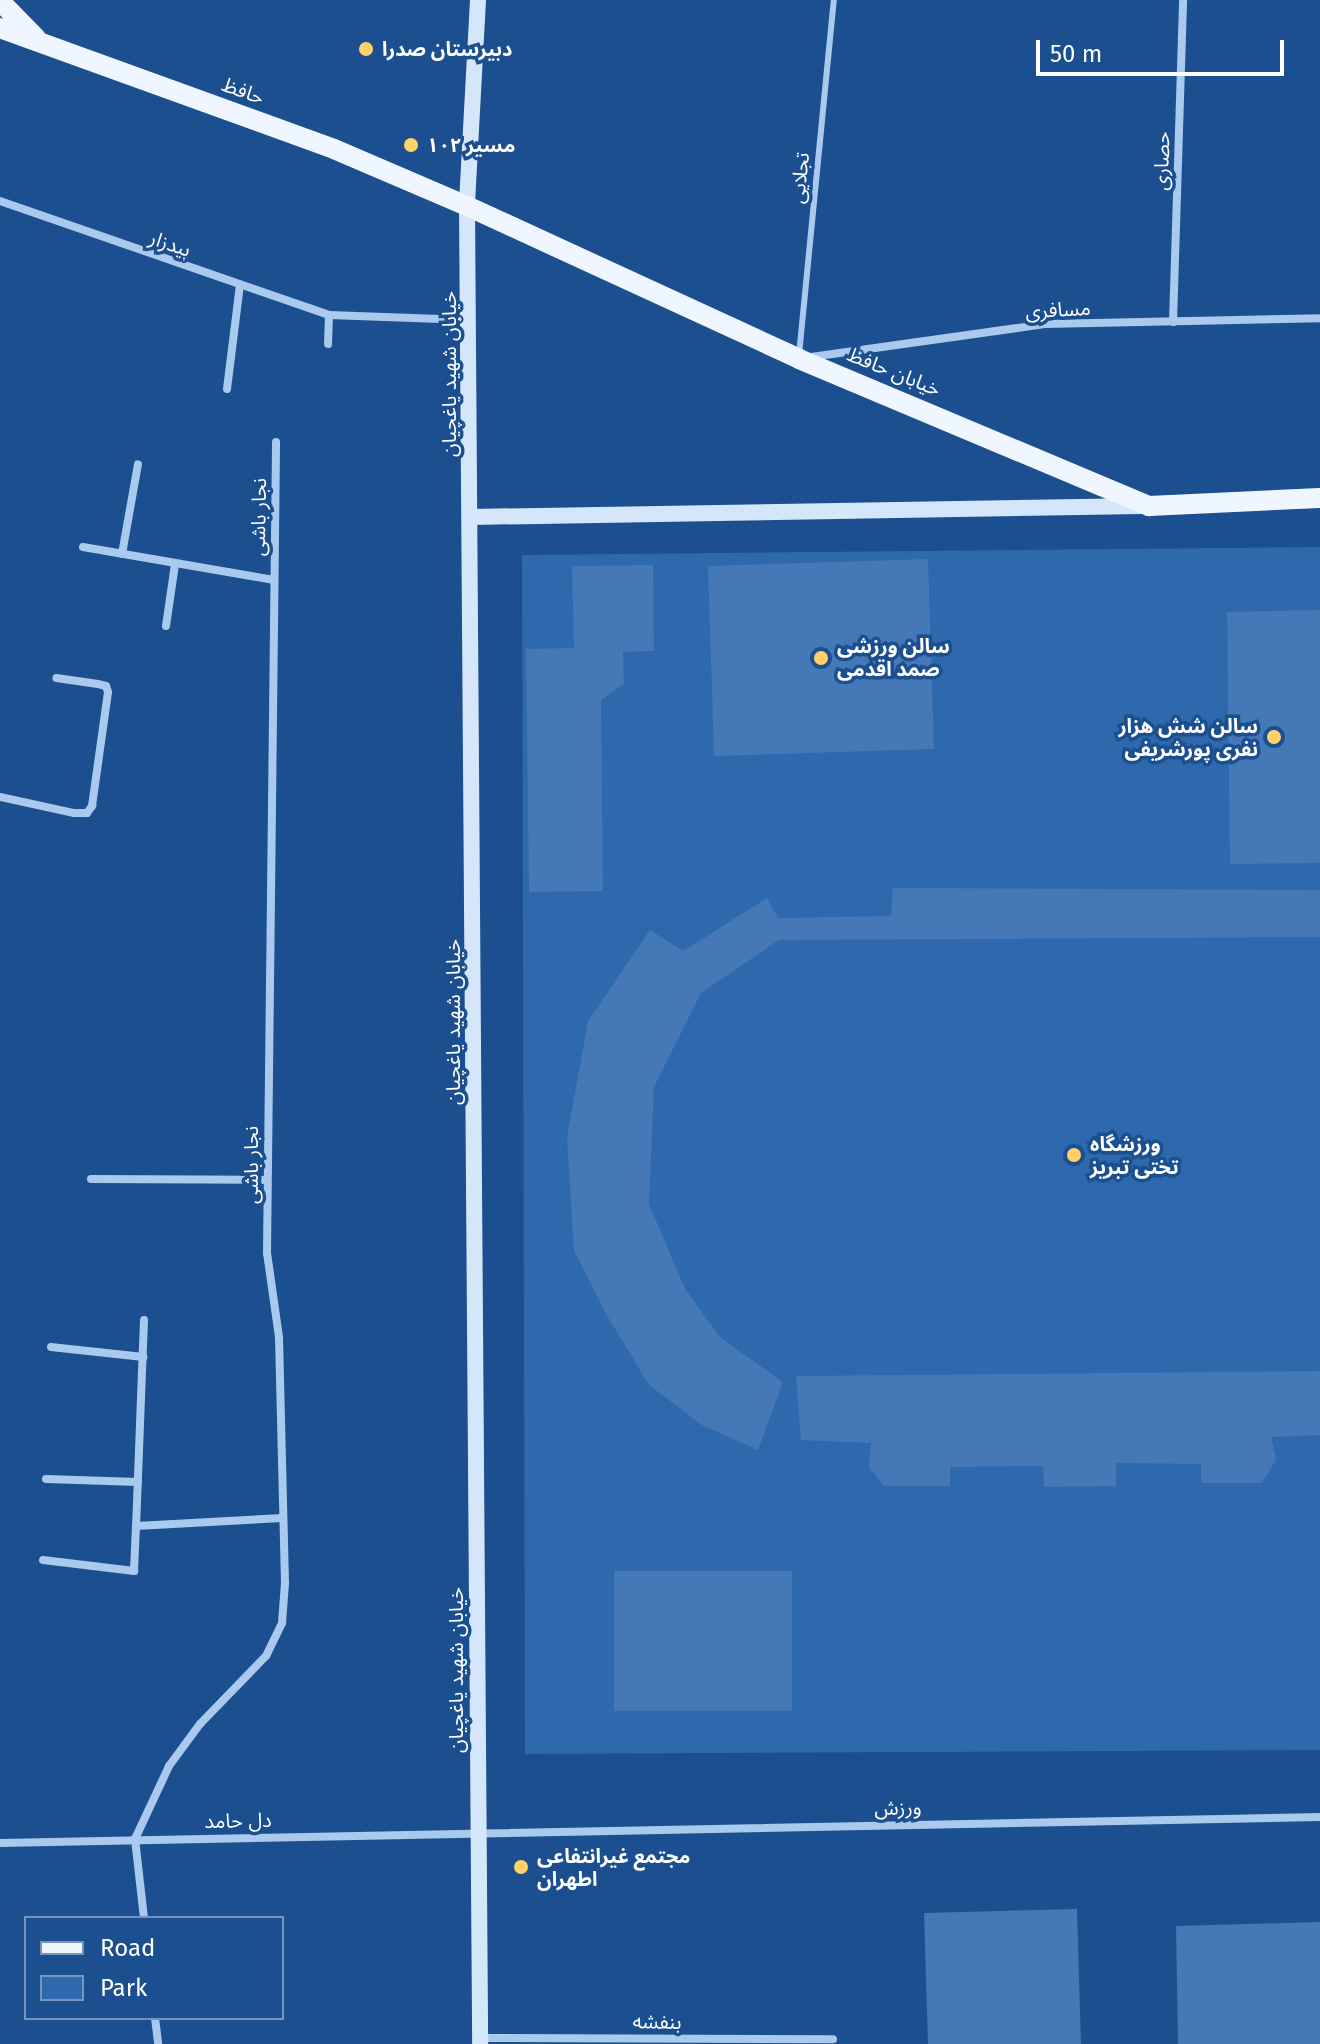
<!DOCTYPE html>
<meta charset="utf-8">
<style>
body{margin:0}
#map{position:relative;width:1320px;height:2044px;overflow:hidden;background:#1b4f8f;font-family:"Fira Sans","Noto Sans Arabic",sans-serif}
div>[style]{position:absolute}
.green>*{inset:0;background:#2e69ad}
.building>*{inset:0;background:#4478b7}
.service>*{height:6px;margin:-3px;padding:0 3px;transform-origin:3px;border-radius:3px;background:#a9c9ee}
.minor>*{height:8px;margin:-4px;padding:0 4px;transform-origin:4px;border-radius:4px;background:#a9c9ee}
.secondary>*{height:16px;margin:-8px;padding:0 8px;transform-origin:8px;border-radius:8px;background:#d6e6fa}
.primary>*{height:20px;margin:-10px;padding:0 10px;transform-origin:10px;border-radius:10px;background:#f0f6ff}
.dots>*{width:22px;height:22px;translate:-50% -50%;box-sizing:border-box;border:4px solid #1b4f8f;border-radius:50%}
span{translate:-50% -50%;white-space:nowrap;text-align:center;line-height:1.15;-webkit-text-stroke:7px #1b4f8f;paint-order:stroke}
.poi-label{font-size:20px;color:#fff;font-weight:700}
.left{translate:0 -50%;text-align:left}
.right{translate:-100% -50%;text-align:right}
.street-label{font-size:20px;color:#fff}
.legend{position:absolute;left:24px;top:1916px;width:260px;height:104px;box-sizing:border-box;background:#1b4f8f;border:2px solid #7695bc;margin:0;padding:10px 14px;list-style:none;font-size:24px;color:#fff}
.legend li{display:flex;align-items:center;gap:16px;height:40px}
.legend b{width:40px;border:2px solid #7695bc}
.scale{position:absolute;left:1036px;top:40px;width:248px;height:36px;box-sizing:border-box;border:4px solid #fff;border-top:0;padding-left:10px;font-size:24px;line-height:28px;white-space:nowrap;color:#fff;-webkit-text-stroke:6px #1b4f8f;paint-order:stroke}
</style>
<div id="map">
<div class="green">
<div style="clip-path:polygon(1320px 547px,1320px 1750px,525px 1754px,522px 555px)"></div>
</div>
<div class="building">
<div style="clip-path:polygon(928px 559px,934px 749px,714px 756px,708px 566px)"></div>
<div style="clip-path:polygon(653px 565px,654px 651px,623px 652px,624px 684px,601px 700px,603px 891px,529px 892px,526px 649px,574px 648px,572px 566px)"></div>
<div style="clip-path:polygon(1320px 610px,1320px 863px,1230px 864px,1227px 612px)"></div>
<div style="clip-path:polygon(893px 888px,1320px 890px,1320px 937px,779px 940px,701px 993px,654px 1087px,649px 1204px,685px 1289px,721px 1338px,783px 1382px,758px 1450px,702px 1425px,649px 1385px,606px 1314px,574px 1251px,567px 1137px,588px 1021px,650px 930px,683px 951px,767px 898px,778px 918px,891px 916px)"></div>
<div style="clip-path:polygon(1320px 1371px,1320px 1435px,1271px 1437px,1276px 1460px,1262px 1483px,1201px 1483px,1201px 1464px,1116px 1463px,1116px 1486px,1044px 1487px,1043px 1466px,950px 1467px,950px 1486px,884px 1486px,869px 1467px,871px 1443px,801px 1440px,796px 1376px)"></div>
<div style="clip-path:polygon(614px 1571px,792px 1571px,792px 1711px,614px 1711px)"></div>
<div style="clip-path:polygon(1077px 1909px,1081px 2044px,928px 2044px,924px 1913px)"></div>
<div style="clip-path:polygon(1320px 1922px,1320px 2044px,1178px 2044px,1176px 1926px)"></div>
</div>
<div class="service">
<div style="left:799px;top:355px;width:357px;rotate:-84.4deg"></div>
</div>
<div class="minor">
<div style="left:0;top:201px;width:348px;rotate:19.1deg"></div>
<div style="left:329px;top:315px;width:139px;rotate:2.1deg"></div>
<div style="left:1173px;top:322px;width:322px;rotate:-88.2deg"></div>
<div style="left:328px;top:344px;width:29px;rotate:-88deg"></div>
<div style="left:811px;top:357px;width:236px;rotate:-8deg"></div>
<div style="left:1045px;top:324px;width:275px;rotate:-1.2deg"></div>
<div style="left:227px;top:389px;width:105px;rotate:-82.9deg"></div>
<div style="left:83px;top:547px;width:194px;rotate:9.8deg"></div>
<div style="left:122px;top:554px;width:91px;rotate:-79.9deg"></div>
<div style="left:166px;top:626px;width:63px;rotate:-81.7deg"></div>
<div style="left:0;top:797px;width:76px;rotate:12.2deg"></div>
<div style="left:74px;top:813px;width:13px"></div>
<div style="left:87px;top:813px;width:9px;rotate:-54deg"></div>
<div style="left:92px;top:806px;width:115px;rotate:-82deg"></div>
<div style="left:108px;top:692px;width:6px;rotate:-108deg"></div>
<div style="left:106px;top:686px;width:8px;rotate:-166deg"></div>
<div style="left:98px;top:684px;width:42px;rotate:-171.9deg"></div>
<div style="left:91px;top:1179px;width:176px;rotate:0.3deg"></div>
<div style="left:144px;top:1320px;width:206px;rotate:92.2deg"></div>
<div style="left:136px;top:1526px;width:147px;rotate:-3.1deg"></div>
<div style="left:51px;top:1347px;width:93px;rotate:6.2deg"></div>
<div style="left:46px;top:1479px;width:92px;rotate:1.9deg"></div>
<div style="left:43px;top:1560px;width:92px;rotate:6.9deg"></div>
<div style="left:134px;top:1571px;width:45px;rotate:-87.5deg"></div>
<div style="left:0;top:1843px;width:1320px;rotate:-1.13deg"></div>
<div style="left:144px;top:1918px;width:80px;rotate:-96.5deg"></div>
<div style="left:135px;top:1839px;width:81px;rotate:-65deg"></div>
<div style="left:169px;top:1766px;width:52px;rotate:-53.6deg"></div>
<div style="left:200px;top:1724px;width:95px;rotate:-45.9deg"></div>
<div style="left:266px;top:1656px;width:37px;rotate:-64deg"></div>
<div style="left:282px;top:1623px;width:40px;rotate:-85.7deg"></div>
<div style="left:285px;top:1583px;width:246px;rotate:-91.4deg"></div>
<div style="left:279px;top:1337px;width:85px;rotate:-98.1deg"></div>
<div style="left:267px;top:1253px;width:811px;rotate:-89.36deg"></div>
<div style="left:155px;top:2018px;width:26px;rotate:83deg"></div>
<div style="left:480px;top:2038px;width:353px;rotate:0.2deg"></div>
</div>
<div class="secondary">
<div style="left:478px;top:0;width:206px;rotate:93.1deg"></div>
<div style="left:467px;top:206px;width:1838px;rotate:89.59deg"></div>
<div style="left:470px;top:517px;width:673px;rotate:-0.94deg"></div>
</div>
<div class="primary">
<div style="left:0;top:1px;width:52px;rotate:45.8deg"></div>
<div style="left:0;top:28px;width:355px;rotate:19.9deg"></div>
<div style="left:334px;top:149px;width:145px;rotate:23.2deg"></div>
<div style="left:467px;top:206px;width:366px;rotate:24.7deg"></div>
<div style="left:799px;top:359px;width:380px;rotate:22.8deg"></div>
<div style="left:1149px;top:506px;width:171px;rotate:-2.7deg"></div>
</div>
<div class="dots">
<div style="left:366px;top:49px;background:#ffd166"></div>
<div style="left:411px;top:145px;background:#ffd166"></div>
<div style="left:821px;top:658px;background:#ffd166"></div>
<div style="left:1274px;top:737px;background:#ffd166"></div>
<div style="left:1074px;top:1155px;background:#ffd166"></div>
<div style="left:521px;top:1867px;background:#ffd166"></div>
</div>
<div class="poi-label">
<span class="left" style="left:382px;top:49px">دبیرستان صدرا</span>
<span class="left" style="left:427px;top:145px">مسیر ۱۰۲</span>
<span class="left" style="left:837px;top:658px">سالن ورزشی<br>صمد اقدمی</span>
<span class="right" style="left:1258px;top:738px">سالن شش هزار<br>نفری پورشریفی</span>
<span class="left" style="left:1090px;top:1156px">ورزشگاه<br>تختی تبریز</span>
<span class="left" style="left:537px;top:1868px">مجتمع غیرانتفاعی<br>اطهران</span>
</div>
<div class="street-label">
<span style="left:243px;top:91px;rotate:20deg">حافظ</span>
<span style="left:1162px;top:161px;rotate:-88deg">حصاری</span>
<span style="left:800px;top:178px;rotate:-84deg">تجلایی</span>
<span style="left:170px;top:244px;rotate:19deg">بیدزار</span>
<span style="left:1058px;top:310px;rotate:-3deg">مسافری</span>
<span style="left:894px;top:372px;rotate:22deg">خیابان حافظ</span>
<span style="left:449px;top:374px;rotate:-90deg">خیابان شهید یاغچیان</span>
<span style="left:259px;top:517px;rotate:-89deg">نجار باشی</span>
<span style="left:453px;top:1022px;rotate:-90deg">خیابان شهید یاغچیان</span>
<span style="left:251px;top:1165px;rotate:-90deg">نجار باشی</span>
<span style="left:456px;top:1670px;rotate:-90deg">خیابان شهید یاغچیان</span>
<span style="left:898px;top:1808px;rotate:-1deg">ورزش</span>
<span style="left:238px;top:1821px;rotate:-1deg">دل حامد</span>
<span style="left:657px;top:2022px;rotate:1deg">بنفشه</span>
</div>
<ul class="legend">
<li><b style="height:10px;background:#f0f6ff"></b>Road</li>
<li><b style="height:22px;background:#2e69ad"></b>Park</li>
</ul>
<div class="scale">50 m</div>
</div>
